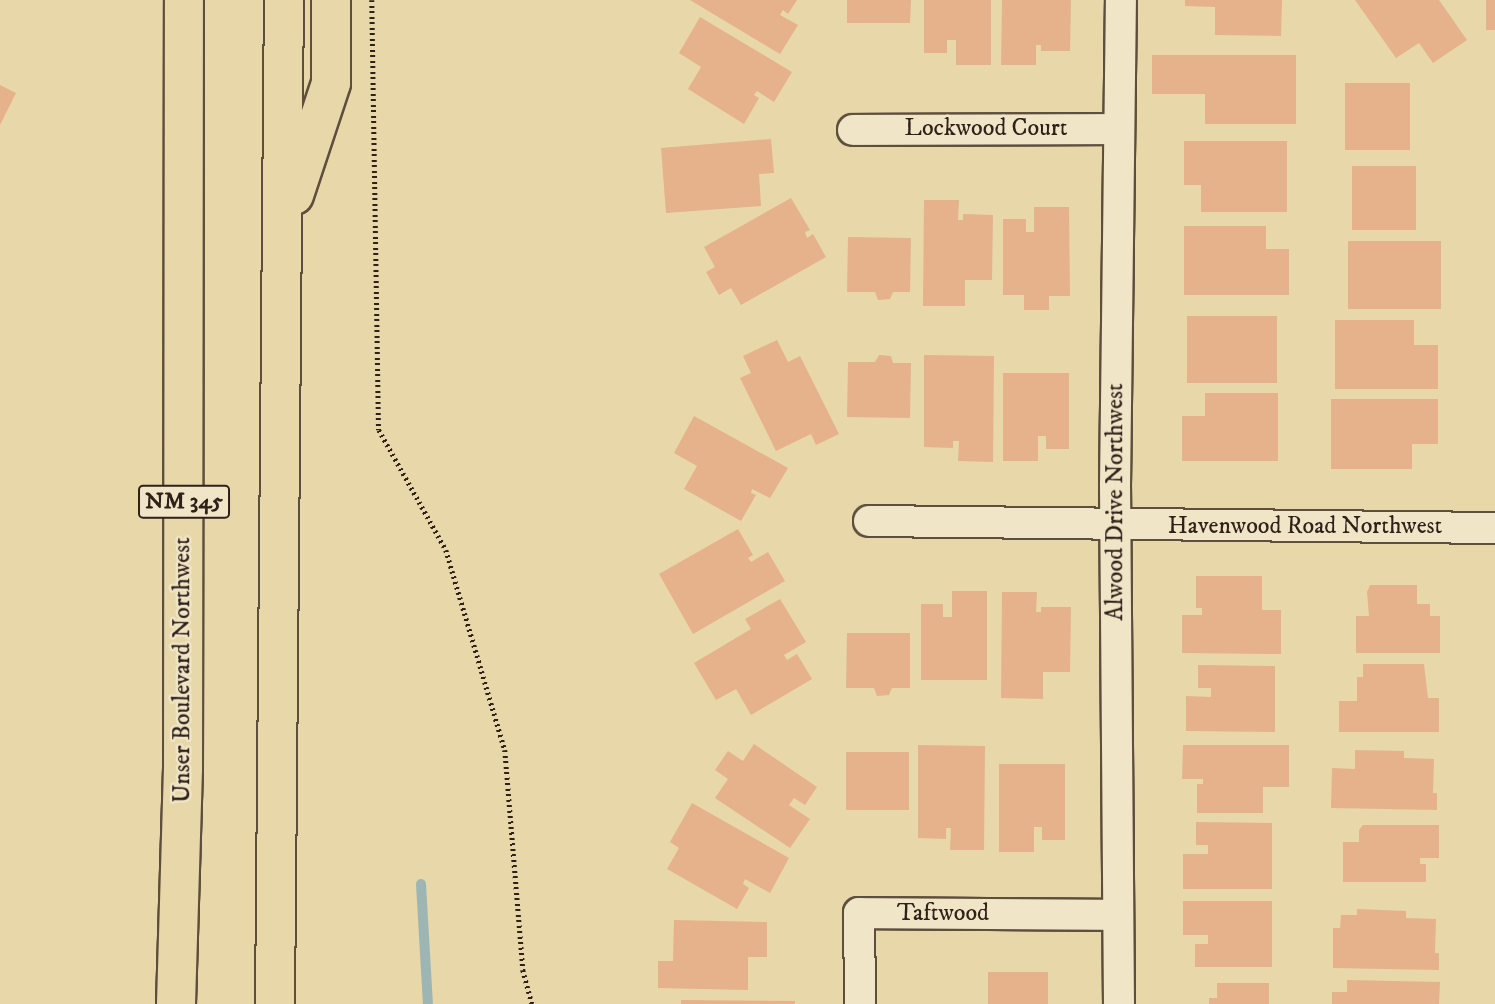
<!DOCTYPE html>
<style>
body{margin:0}
#map{position:relative;width:1495px;height:1004px;overflow:hidden;background:#e8d7a8;font-family:"IM FELL DW Pica",serif}
div>[style]{position:absolute}
.stream>*{height:10px;margin:-5px;padding:0 5px;transform-origin:5px;border-radius:5px;background:#9db6b4}
.building>*{inset:0;background:#e6b28b}
.path>*{height:4.5px;margin-top:-2.25px;transform-origin:0;background:repeating-linear-gradient(90deg,#2f201a 0 2px,transparent 0 5.5px)}
.roads{filter:drop-shadow(2px 0 #5d4e3e) drop-shadow(-2px 0 #5d4e3e) drop-shadow(0 2px #5d4e3e) drop-shadow(0 -2px #5d4e3e)}
.street>*{height:30px;margin:-15px;padding:0 15px;transform-origin:15px;border-radius:15px;background:#f0e5c6}
.primary>*{height:38px;margin:-19px;padding:0 19px;transform-origin:19px;border-radius:19px;background:#e8d7a8}
span{translate:-50% -50%;white-space:nowrap;text-align:center;line-height:1.15;-webkit-text-stroke:5px #f0e5c6;paint-order:stroke}
.shield-label span{padding:2px 5px;background:#f0e5c6;border:2px solid;border-radius:5px;-webkit-text-stroke-width:0}
.shield-label{font-size:23px;color:#2f201a;font-weight:700}
.street-label{font-size:24px;color:#2f201a}
</style>
<div id="map">
<div class="stream">
<div style="left:421px;top:884px;width:120px;rotate:86.7deg"></div>
</div>
<div class="building">
<div style="clip-path:polygon(690px 0,797px 0,788px 14px,783px 10px,780px 15px,798px 25px,780px 54px)"></div>
<div style="clip-path:polygon(847px 0,911px 0,910px 23px,847px 23px)"></div>
<div style="clip-path:polygon(924px 0,991px 0,991px 65px,956px 65px,956px 40px,947px 40px,947px 53px,924px 53px)"></div>
<div style="clip-path:polygon(1002px 0,1071px 0,1070px 51px,1041px 51px,1041px 45px,1036px 45px,1036px 65px,1001px 65px)"></div>
<div style="clip-path:polygon(1185px 0,1282px 0,1281px 36px,1215px 35px,1215px 7px,1185px 6px)"></div>
<div style="clip-path:polygon(1355px 0,1439px 0,1467px 40px,1433px 63px,1419px 43px,1396px 58px)"></div>
<div style="clip-path:polygon(1486px 0,1495px 0,1495px 30px,1486px 30px)"></div>
<div style="clip-path:polygon(700px 17px,792px 72px,774px 102px,757px 91px,754px 95px,759px 98px,744px 124px,688px 89px,701px 67px,679px 53px)"></div>
<div style="clip-path:polygon(1152px 55px,1296px 55px,1296px 124px,1205px 124px,1205px 94px,1152px 94px)"></div>
<div style="clip-path:polygon(1345px 83px,1410px 83px,1410px 150px,1345px 150px)"></div>
<div style="clip-path:polygon(0 85px,16px 93px,0 125px)"></div>
<div style="clip-path:polygon(771px 139px,774px 173px,759px 174px,761px 206px,666px 213px,661px 148px)"></div>
<div style="clip-path:polygon(1184px 141px,1287px 141px,1287px 212px,1201px 212px,1201px 185px,1184px 185px)"></div>
<div style="clip-path:polygon(1352px 166px,1416px 166px,1416px 230px,1352px 230px)"></div>
<div style="clip-path:polygon(791px 198px,810px 230px,805px 232px,807px 238px,813px 234px,826px 257px,741px 305px,731px 288px,719px 295px,706px 272px,715px 267px,704px 247px)"></div>
<div style="clip-path:polygon(924px 200px,959px 200px,958px 220px,963px 220px,963px 214px,993px 215px,992px 280px,965px 280px,965px 306px,923px 306px)"></div>
<div style="clip-path:polygon(1034px 207px,1069px 207px,1070px 296px,1049px 296px,1049px 310px,1024px 310px,1024px 295px,1003px 295px,1003px 219px,1026px 219px,1026px 232px,1034px 232px)"></div>
<div style="clip-path:polygon(1184px 226px,1266px 226px,1266px 249px,1289px 249px,1289px 295px,1184px 295px)"></div>
<div style="clip-path:polygon(848px 237px,911px 238px,910px 292px,893px 292px,890px 299px,878px 300px,875px 292px,847px 292px)"></div>
<div style="clip-path:polygon(1348px 241px,1441px 241px,1441px 309px,1348px 309px)"></div>
<div style="clip-path:polygon(1187px 316px,1277px 316px,1277px 383px,1187px 383px)"></div>
<div style="clip-path:polygon(1335px 320px,1414px 320px,1414px 345px,1438px 345px,1438px 389px,1335px 389px)"></div>
<div style="clip-path:polygon(777px 340px,788px 362px,800px 356px,839px 434px,816px 445px,811px 434px,776px 451px,740px 378px,751px 373px,743px 356px)"></div>
<div style="clip-path:polygon(879px 355px,891px 356px,893px 363px,911px 363px,910px 418px,847px 417px,848px 362px,875px 362px)"></div>
<div style="clip-path:polygon(924px 355px,994px 356px,993px 462px,958px 461px,959px 441px,953px 441px,953px 448px,924px 447px)"></div>
<div style="clip-path:polygon(1003px 373px,1069px 373px,1069px 449px,1046px 449px,1046px 436px,1038px 436px,1038px 461px,1003px 461px)"></div>
<div style="clip-path:polygon(1205px 393px,1278px 393px,1278px 461px,1182px 461px,1182px 416px,1205px 416px)"></div>
<div style="clip-path:polygon(1331px 399px,1438px 399px,1438px 444px,1412px 444px,1412px 469px,1331px 469px)"></div>
<div style="clip-path:polygon(694px 416px,788px 468px,770px 498px,752px 489px,751px 493px,756px 495px,741px 521px,684px 489px,697px 466px,674px 453px)"></div>
<div style="clip-path:polygon(738px 529px,753px 555px,748px 558px,751px 562px,768px 552px,785px 581px,693px 634px,659px 574px)"></div>
<div style="clip-path:polygon(1196px 576px,1262px 576px,1262px 610px,1281px 610px,1281px 654px,1182px 653px,1182px 615px,1202px 615px,1202px 608px,1196px 608px)"></div>
<div style="clip-path:polygon(1370px 585px,1417px 585px,1417px 604px,1430px 604px,1430px 616px,1440px 616px,1440px 653px,1356px 653px,1356px 616px,1369px 616px,1367px 592px)"></div>
<div style="clip-path:polygon(952px 591px,987px 591px,987px 680px,921px 680px,921px 604px,943px 604px,943px 617px,952px 617px)"></div>
<div style="clip-path:polygon(1002px 592px,1037px 592px,1036px 612px,1041px 612px,1041px 607px,1071px 607px,1070px 672px,1043px 672px,1043px 699px,1001px 698px)"></div>
<div style="clip-path:polygon(780px 599px,806px 642px,784px 655px,787px 660px,797px 654px,812px 679px,751px 715px,736px 689px,716px 700px,694px 663px,751px 629px,745px 619px)"></div>
<div style="clip-path:polygon(847px 633px,910px 633px,910px 688px,892px 688px,889px 695px,877px 696px,874px 688px,846px 688px)"></div>
<div style="clip-path:polygon(1363px 664px,1424px 664px,1428px 698px,1439px 698px,1439px 732px,1339px 732px,1339px 701px,1357px 701px,1357px 677px,1363px 677px)"></div>
<div style="clip-path:polygon(1198px 665px,1275px 666px,1275px 732px,1186px 731px,1186px 696px,1211px 697px,1211px 688px,1198px 688px)"></div>
<div style="clip-path:polygon(754px 744px,817px 787px,805px 805px,794px 798px,789px 805px,810px 819px,790px 848px,715px 798px,728px 779px,715px 770px,728px 751px,743px 761px)"></div>
<div style="clip-path:polygon(918px 745px,985px 746px,984px 850px,950px 850px,951px 828px,946px 828px,946px 839px,918px 838px)"></div>
<div style="clip-path:polygon(1183px 745px,1289px 745px,1289px 787px,1263px 787px,1263px 813px,1197px 813px,1197px 784px,1203px 784px,1203px 779px,1182px 779px)"></div>
<div style="clip-path:polygon(1355px 750px,1404px 751px,1404px 758px,1434px 759px,1433px 793px,1437px 793px,1437px 810px,1331px 808px,1332px 768px,1355px 769px)"></div>
<div style="clip-path:polygon(846px 752px,909px 752px,909px 810px,846px 810px)"></div>
<div style="clip-path:polygon(999px 764px,1065px 764px,1065px 840px,1042px 840px,1042px 827px,1034px 827px,1034px 852px,999px 852px)"></div>
<div style="clip-path:polygon(692px 803px,789px 858px,770px 893px,745px 879px,743px 884px,749px 888px,737px 909px,667px 869px,679px 848px,670px 842px)"></div>
<div style="clip-path:polygon(1196px 822px,1272px 823px,1272px 889px,1183px 889px,1183px 854px,1208px 854px,1208px 845px,1196px 845px)"></div>
<div style="clip-path:polygon(1363px 825px,1439px 825px,1439px 858px,1420px 858px,1420px 864px,1426px 864px,1426px 882px,1343px 882px,1343px 842px,1359px 842px,1359px 830px)"></div>
<div style="clip-path:polygon(1183px 901px,1272px 901px,1272px 967px,1195px 967px,1195px 944px,1208px 944px,1208px 935px,1183px 935px)"></div>
<div style="clip-path:polygon(1357px 909px,1406px 911px,1406px 918px,1436px 919px,1435px 953px,1439px 953px,1439px 970px,1333px 968px,1333px 928px,1340px 928px,1341px 915px,1357px 915px)"></div>
<div style="clip-path:polygon(674px 920px,767px 922px,767px 957px,748px 957px,748px 990px,658px 988px,658px 961px,673px 961px)"></div>
<div style="clip-path:polygon(988px 972px,1048px 972px,1048px 1004px,988px 1004px)"></div>
<div style="clip-path:polygon(1347px 980px,1440px 982px,1439px 1004px,1332px 1004px,1332px 992px,1347px 992px)"></div>
<div style="clip-path:polygon(1217px 983px,1269px 983px,1269px 1004px,1209px 1004px,1209px 998px,1217px 998px)"></div>
<div style="clip-path:polygon(681px 1000px,795px 1001px,795px 1004px,681px 1004px)"></div>
</div>
<div class="path">
<div style="left:372px;top:0;width:430px;rotate:89.1deg"></div>
<div style="left:379px;top:430px;width:137px;rotate:60.8deg"></div>
<div style="left:446px;top:550px;width:209px;rotate:73.6deg"></div>
<div style="left:505px;top:750px;width:221px;rotate:85.3deg"></div>
<div style="left:523px;top:970px;width:35px;rotate:75deg"></div>
</div>
<div class="roads">
<div class="street">
<div style="left:853px;top:130px;width:265px;rotate:-0.2deg"></div>
<div style="left:869px;top:521px;width:626px;rotate:0.64deg"></div>
<div style="left:860px;top:1004px;width:91px;rotate:-90.6deg"></div>
<div style="left:859px;top:913px;width:259px;rotate:0.4deg"></div>
<div style="left:1119px;top:1004px;width:518px;rotate:-90.44deg"></div>
<div style="left:1115px;top:486px;width:486px;rotate:-89.3deg"></div>
</div>
<div class="primary">
<div style="left:294px;top:195px;width:118px;rotate:-71.7deg"></div>
<div style="left:331px;top:83px;width:83px;rotate:-90deg"></div>
<div style="left:176px;top:1004px;width:235px;rotate:-88.3deg"></div>
<div style="left:183px;top:769px;width:769px;rotate:-89.93deg"></div>
<div style="left:275px;top:1004px;width:1004px;rotate:-89.49deg"></div>
</div>
</div>
<div class="shield-label">
<span style="left:184px;top:502px">NM 345</span>
</div>
<div class="street-label">
<span style="left:986px;top:129px">Lockwood Court</span>
<span style="left:1116px;top:502px;rotate:-90deg">Alwood Drive Northwest</span>
<span style="left:1305px;top:527px">Havenwood Road Northwest</span>
<span style="left:183px;top:670px;rotate:-90deg">Unser Boulevard Northwest</span>
<span style="left:943px;top:914px">Taftwood</span>
</div>
</div>
